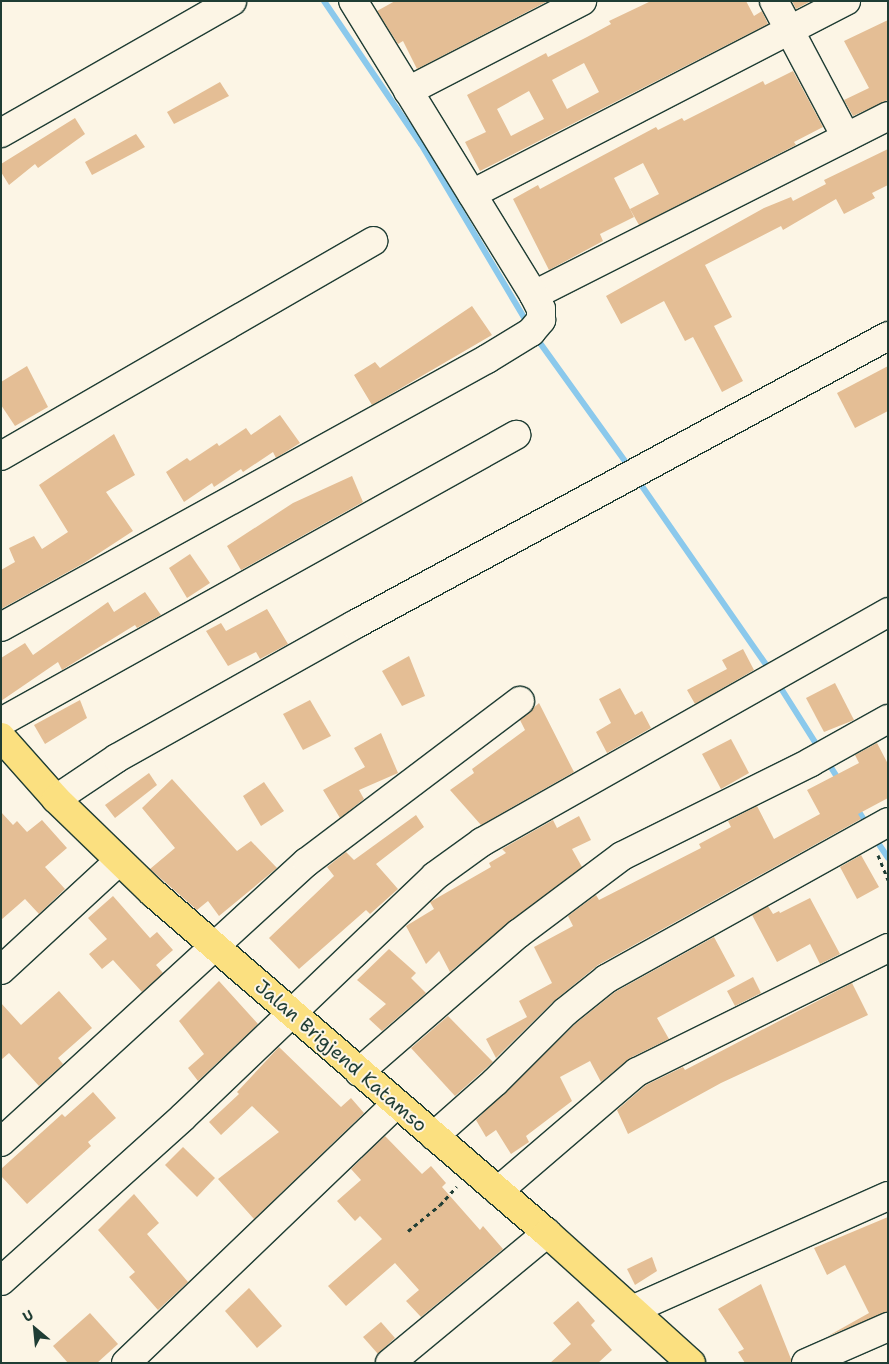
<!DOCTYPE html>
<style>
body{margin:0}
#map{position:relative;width:889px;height:1364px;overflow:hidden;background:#fcf5e5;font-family:"Shantell Sans",sans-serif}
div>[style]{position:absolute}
.stream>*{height:6px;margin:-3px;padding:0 3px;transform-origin:3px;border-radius:3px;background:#8bc9ec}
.building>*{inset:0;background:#e4be95}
.path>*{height:3px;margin-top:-1.5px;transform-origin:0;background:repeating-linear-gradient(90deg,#1f3d34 0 4px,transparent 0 8px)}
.roads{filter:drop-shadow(1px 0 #1f3d34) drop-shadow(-1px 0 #1f3d34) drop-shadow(0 1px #1f3d34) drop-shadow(0 -1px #1f3d34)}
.minor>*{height:28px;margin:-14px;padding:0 14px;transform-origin:14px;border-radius:14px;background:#fcf5e5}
.highway>*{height:28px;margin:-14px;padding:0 14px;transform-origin:14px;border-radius:14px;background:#fbe080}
span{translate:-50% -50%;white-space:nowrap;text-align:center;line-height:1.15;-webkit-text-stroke:4px #fcf5e5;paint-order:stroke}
.street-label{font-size:19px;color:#1f3d34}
.frame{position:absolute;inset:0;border:2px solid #1f3d34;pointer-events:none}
.north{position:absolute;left:10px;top:1304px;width:50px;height:50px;-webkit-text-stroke:4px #fcf5e5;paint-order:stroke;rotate:332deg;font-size:14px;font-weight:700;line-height:20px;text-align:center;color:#1f3d34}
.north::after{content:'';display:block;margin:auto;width:18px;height:22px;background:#1f3d34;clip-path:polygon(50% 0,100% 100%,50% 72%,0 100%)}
</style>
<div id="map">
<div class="stream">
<div style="left:324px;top:1px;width:173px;rotate:55.9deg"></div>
<div style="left:421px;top:144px;width:212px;rotate:59.3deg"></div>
<div style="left:535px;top:336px;width:163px;rotate:54.3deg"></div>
<div style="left:637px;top:479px;width:235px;rotate:55.2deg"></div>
<div style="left:777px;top:682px;width:80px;rotate:57.7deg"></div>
<div style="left:827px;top:761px;width:25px;rotate:58deg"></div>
<div style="left:856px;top:807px;width:22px;rotate:58deg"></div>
<div style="left:874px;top:837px;width:25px;rotate:56deg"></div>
</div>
<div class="building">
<div style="clip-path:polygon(395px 1px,548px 1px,417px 69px,403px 41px,398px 44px,377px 11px)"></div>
<div style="clip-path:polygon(evenodd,651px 1px,746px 1px,754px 16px,762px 11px,768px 24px,480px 171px,465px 142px,486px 132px,467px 95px,546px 53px,548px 57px,587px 37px,611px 24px,609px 21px,651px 1px,584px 63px,599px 92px,567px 109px,552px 80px,584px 63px,651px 1px,529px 91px,544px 119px,511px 136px,497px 109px,529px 91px)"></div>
<div style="clip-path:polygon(792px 1px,811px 1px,796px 9px)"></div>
<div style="clip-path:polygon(888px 20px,888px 100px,853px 116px,844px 100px,869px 88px,844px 41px)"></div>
<div style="clip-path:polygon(793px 71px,823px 127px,794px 142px,796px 145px,639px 225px,630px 209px,659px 194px,643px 163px,614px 178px,634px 217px,600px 234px,603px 241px,549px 270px,513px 199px,538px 185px,540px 189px,656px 127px,658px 130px,682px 118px,684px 121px,763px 81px,765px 85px)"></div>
<div style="clip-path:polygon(220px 82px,229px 96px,174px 124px,167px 112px)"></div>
<div style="clip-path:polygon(75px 118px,85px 134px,38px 168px,35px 164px,9px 185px,1px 172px,1px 164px)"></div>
<div style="clip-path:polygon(136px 134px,145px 147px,92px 175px,85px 162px)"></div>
<div style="clip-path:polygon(888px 149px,888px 185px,872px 193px,875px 198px,844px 214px,836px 199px,783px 230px,781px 226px,705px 265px,732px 317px,714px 326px,743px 381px,722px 392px,693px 337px,685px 341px,664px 301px,621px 324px,606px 296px,764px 208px,791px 197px,793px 201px,826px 184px,824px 180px)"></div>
<div style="clip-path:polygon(472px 306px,492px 335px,372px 405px,354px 375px,375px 362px,380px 368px)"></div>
<div style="clip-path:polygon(27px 366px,48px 407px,15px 426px,1px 405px,1px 382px)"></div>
<div style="clip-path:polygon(888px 366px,888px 411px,855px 428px,837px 393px)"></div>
<div style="clip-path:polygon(280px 415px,300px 443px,276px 458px,273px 452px,243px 472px,241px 469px,214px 487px,212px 483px,184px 502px,166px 472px,187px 458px,190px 461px,217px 443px,219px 446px,246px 428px,251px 435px)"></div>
<div style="clip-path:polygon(114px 434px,135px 475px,106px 492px,133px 531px,84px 563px,1px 609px,1px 570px,15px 562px,9px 548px,34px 536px,42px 549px,68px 532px,39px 485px)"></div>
<div style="clip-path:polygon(352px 476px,363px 502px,241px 570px,227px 546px,293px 503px)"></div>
<div style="clip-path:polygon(190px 554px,210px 583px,187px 598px,169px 568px)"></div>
<div style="clip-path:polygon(145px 592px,161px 615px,137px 628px,135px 625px,62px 670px,58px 662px,1px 701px,1px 658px,25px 643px,33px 655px,108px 602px,114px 612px)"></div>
<div style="clip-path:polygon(267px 609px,288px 644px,260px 659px,256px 652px,228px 666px,206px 631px,221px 623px,226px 631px)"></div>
<div style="clip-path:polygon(743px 649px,754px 670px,695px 704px,687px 690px,727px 669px,722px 660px)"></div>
<div style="clip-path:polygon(409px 656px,425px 696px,402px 706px,382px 671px)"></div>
<div style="clip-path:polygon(835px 683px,854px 720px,824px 732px,806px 698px)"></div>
<div style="clip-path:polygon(620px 688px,635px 715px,642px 711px,651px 728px,607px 753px,596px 732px,611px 723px,599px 699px)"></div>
<div style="clip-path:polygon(80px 700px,87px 718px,45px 744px,34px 725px)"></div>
<div style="clip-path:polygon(310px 700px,331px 736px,303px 750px,283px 714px)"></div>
<div style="clip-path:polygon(539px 703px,574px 772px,481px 825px,450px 790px,474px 773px,472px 769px,525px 730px,520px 720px)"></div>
<div style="clip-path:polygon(381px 733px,398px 773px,359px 790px,364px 799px,340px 818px,323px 790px,365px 767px,354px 748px)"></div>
<div style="clip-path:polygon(731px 739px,749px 773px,721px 789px,702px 754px)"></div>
<div style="clip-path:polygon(877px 743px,888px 764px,888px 798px,858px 814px,861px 819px,598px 965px,554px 1001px,496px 1058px,486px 1039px,527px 1017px,519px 1001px,552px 983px,534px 947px,573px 926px,568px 916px,596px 895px,599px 900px,701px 848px,699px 844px,731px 827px,728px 821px,757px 806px,774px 839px,820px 814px,807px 790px,859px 763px,855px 755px)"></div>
<div style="clip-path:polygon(149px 773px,157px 785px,115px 818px,105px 805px)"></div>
<div style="clip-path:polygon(172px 779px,237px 851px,251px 841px,277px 868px,219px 916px,208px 901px,197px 910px,150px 869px,175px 848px,142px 808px)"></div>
<div style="clip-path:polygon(264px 782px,284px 811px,261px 826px,243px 796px)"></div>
<div style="clip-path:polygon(1px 812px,13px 825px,17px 821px,27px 832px,42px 820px,67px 848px,45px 867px,65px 889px,39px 914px,25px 899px,1px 920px)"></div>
<div style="clip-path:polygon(416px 815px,424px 827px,376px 864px,398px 889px,370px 914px,366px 910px,299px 969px,269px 938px,334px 876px,327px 867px,346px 852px,354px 860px)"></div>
<div style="clip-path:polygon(579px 816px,591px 840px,572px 849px,582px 867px,509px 922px,450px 972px,439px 951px,426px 964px,406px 926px,434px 909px,430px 902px,491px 867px,489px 863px,506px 853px,502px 849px,553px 820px,557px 828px)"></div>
<div style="clip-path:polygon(861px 855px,879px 887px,857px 899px,840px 867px)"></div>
<div style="clip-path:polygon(113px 896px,150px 938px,157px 932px,173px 950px,156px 965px,163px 973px,142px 992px,113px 960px,102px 969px,89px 954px,107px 939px,88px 918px)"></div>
<div style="clip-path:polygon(810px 898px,840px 954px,820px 964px,810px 944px,777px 962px,752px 915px,768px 906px,773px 914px,779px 911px,780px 913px)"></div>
<div style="clip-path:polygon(714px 937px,735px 976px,657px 1018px,669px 1039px,630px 1058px,601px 1082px,590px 1061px,560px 1077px,572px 1101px,526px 1136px,529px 1142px,511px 1154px,496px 1130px,486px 1137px,476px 1120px,575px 1024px,615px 992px)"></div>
<div style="clip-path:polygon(389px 949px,416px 973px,411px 978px,426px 993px,382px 1031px,369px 1019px,386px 1004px,357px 980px)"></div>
<div style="clip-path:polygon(753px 977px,761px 993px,735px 1006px,727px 991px)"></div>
<div style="clip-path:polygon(219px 981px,258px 1024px,198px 1081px,188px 1068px,204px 1054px,179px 1021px)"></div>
<div style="clip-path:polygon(852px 983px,868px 1015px,721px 1083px,628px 1134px,617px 1110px,646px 1085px,683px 1067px,685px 1070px)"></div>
<div style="clip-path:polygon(59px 991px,92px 1028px,58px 1058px,63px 1064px,39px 1086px,9px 1053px,1px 1060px,1px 1003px,21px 1025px)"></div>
<div style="clip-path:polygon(448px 1016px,493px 1062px,455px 1096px,411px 1048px)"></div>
<div style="clip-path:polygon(279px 1047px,341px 1107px,351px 1098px,364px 1113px,254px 1219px,218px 1179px,279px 1132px,252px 1106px,221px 1135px,209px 1122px,239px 1094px,237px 1092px)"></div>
<div style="clip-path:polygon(93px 1092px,116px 1118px,88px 1142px,91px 1146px,27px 1204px,1px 1176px,1px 1169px,62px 1114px,65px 1117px)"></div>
<div style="clip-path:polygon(385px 1136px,422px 1174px,431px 1166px,446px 1183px,442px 1187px,480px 1230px,483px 1226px,503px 1249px,421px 1317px,406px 1301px,419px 1290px,395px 1263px,346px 1306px,328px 1286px,382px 1239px,360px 1216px,355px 1221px,337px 1201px,361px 1180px,351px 1169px)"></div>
<div style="clip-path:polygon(183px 1147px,215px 1178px,197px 1197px,165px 1165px)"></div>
<div style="clip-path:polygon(134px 1194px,159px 1223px,147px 1234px,188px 1282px,158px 1310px,129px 1277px,135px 1272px,98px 1230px)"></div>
<div style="clip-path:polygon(888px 1217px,888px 1312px,828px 1336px,869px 1313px,845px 1265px,827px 1275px,814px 1248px)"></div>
<div style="clip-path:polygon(652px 1257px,657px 1271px,635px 1285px,627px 1269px)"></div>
<div style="clip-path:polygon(761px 1284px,791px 1359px,791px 1363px,745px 1363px,738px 1352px,744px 1349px,718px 1309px)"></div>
<div style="clip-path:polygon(249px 1288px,282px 1326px,257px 1348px,225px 1311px)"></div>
<div style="clip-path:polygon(578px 1301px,595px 1321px,591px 1325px,612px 1350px,598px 1363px,550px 1363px,571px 1344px,553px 1323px)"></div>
<div style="clip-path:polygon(90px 1313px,118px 1344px,97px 1363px,68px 1363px,53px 1346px)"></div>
<div style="clip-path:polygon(381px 1322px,395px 1338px,378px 1354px,363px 1337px)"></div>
</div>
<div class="path">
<div style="left:878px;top:855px;width:27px;rotate:68deg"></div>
<div style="left:408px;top:1231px;width:41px;rotate:-39.1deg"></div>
<div style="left:440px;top:1205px;width:25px;rotate:-48deg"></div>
</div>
<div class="roads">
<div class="minor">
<div style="left:774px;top:1px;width:154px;rotate:62.1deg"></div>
<div style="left:408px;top:91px;width:196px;rotate:-27.3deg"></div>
<div style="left:1px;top:133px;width:266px;rotate:-29.7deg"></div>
<div style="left:472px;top:194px;width:421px;rotate:-27.3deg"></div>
<div style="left:534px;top:295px;width:397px;rotate:-26.8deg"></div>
<div style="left:1px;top:456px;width:430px;rotate:-30deg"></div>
<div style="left:1px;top:627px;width:555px;rotate:-28.87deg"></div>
<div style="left:487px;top:359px;width:52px;rotate:-31.5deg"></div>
<div style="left:531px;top:332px;width:16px;rotate:-50deg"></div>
<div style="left:541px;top:320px;width:11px;rotate:-90deg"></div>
<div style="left:541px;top:309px;width:16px;rotate:-117deg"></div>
<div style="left:534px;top:295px;width:345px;rotate:-121.6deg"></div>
<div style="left:1px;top:722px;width:590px;rotate:-29.13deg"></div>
<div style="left:56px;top:799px;width:73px;rotate:-33.9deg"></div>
<div style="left:117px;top:758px;width:272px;rotate:-29.3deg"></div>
<div style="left:354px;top:625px;width:607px;rotate:-28.42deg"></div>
<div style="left:1px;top:970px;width:161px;rotate:-42.7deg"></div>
<div style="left:359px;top:1072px;width:211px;rotate:-41deg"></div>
<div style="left:518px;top:934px;width:130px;rotate:-36.9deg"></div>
<div style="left:622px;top:856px;width:211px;rotate:-26.4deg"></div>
<div style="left:811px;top:762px;width:88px;rotate:-29.2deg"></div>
<div style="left:434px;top:1136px;width:81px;rotate:-41.5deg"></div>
<div style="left:495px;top:1082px;width:99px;rotate:-45deg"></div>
<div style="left:565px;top:1012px;width:53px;rotate:-38.8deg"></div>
<div style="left:606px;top:979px;width:323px;rotate:-29.1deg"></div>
<div style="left:1px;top:1142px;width:415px;rotate:-42.5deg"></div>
<div style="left:307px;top:862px;width:267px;rotate:-37.1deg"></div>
<div style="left:498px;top:1191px;width:183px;rotate:-40.6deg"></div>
<div style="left:637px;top:1072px;width:280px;rotate:-26.3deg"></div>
<div style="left:1px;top:1281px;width:245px;rotate:-42deg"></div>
<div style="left:183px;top:1117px;width:349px;rotate:-43.7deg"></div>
<div style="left:435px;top:876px;width:58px;rotate:-35.9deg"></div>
<div style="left:482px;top:842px;width:467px;rotate:-29.5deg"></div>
<div style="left:634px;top:1309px;width:278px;rotate:-24deg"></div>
<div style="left:126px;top:1363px;width:374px;rotate:-43.8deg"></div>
<div style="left:390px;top:1363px;width:204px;rotate:-39.6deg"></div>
<div style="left:806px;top:1363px;width:90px;rotate:-23.7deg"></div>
</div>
<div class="highway">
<div style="left:1px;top:737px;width:83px;rotate:48.4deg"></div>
<div style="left:56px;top:799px;width:135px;rotate:44.1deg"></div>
<div style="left:153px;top:893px;width:520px;rotate:40.79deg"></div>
<div style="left:547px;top:1233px;width:194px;rotate:42.1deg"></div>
</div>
</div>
<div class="street-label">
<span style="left:341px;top:1056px;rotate:41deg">Jalan Brigjend Katamso</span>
</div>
<div class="frame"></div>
<div class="north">U</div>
</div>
